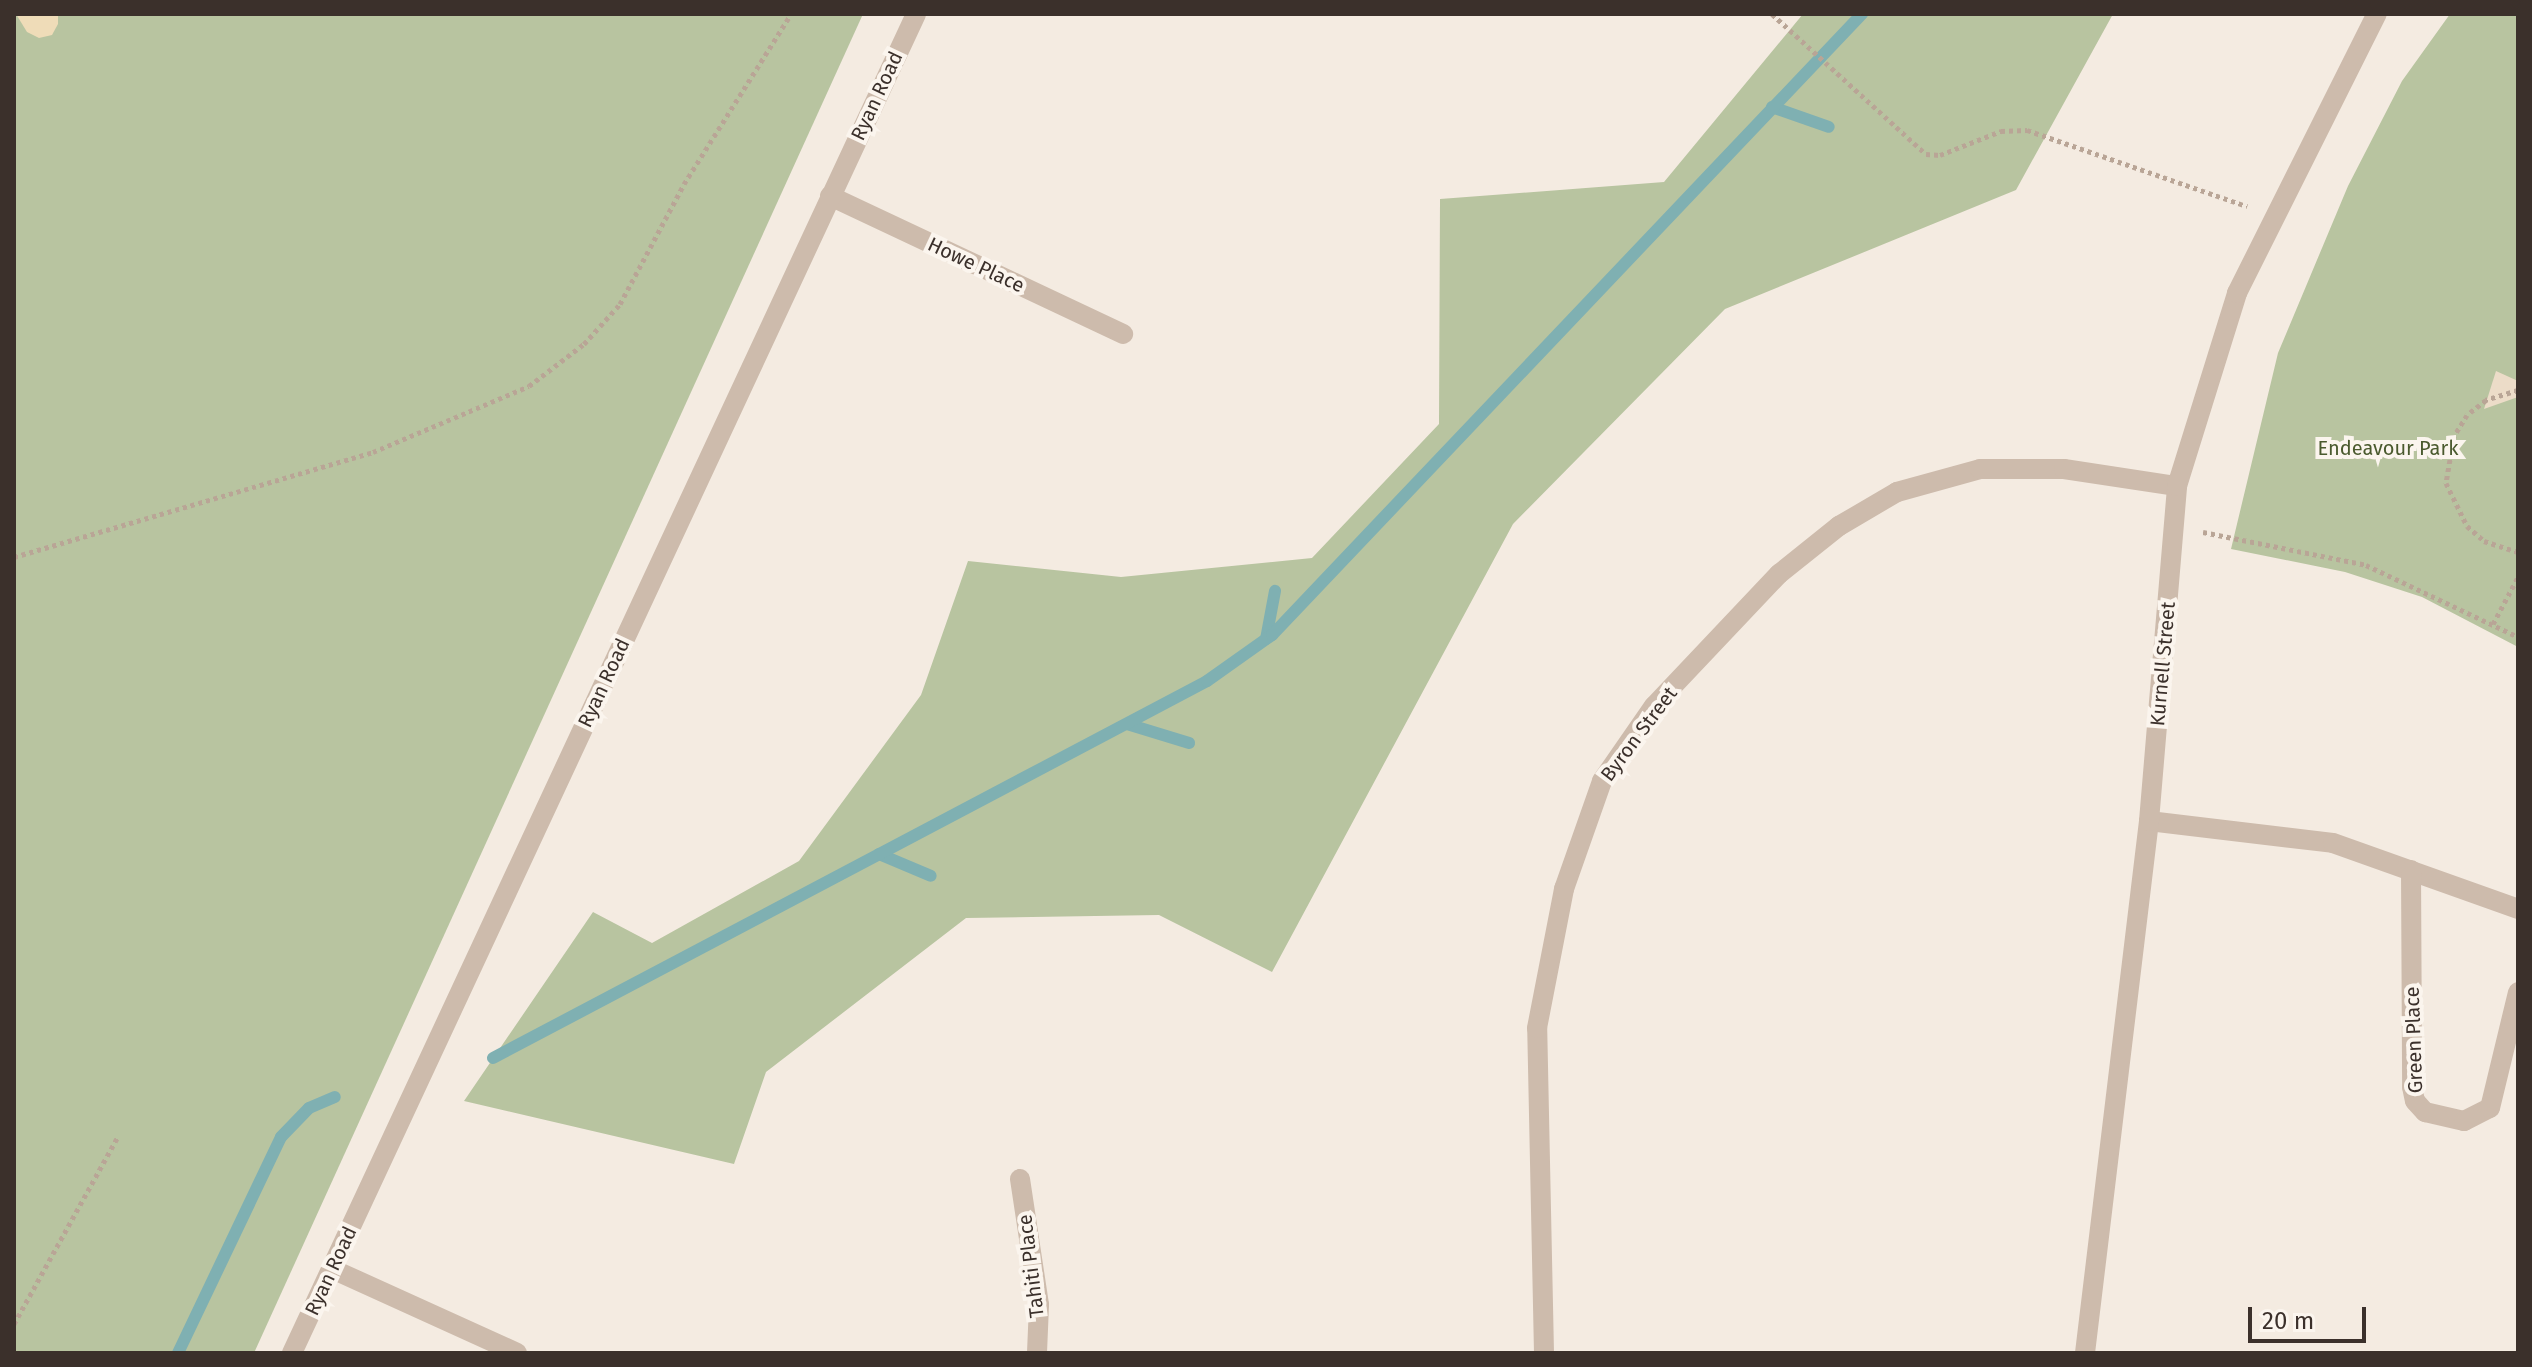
<!DOCTYPE html>
<style>
body{margin:0}
#map{position:relative;width:2532px;height:1367px;overflow:hidden;background:#f4ebe1;font-family:"Fira Sans",sans-serif}
div>[style]{position:absolute}
.green>*{inset:0;background:#b8c4a0}
.sand>*{inset:0;background:#efdcb8}
.plaza>*{inset:0;background:#ecdcc8}
.stream>*{height:12px;margin:-6px;padding:0 6px;transform-origin:6px;border-radius:6px;background:#7fb0b2}
.path>*{height:5px;margin-top:-2.5px;transform-origin:0;background:repeating-linear-gradient(90deg,#b9a596 0 4px,transparent 0 8px)}
.minor>*{height:20px;margin:-10px;padding:0 10px;transform-origin:10px;border-radius:10px;background:#cdbbac}
span{translate:-50% -50%;white-space:nowrap;text-align:center;line-height:1.15;-webkit-text-stroke:8px #fbf5ee;paint-order:stroke}
.street-label{font-size:20px;color:#3b302b}
.park-label{font-size:20px;color:#4a5a2e}
.frame{position:absolute;inset:0;border:16px solid #3b302b;pointer-events:none}
.scale{position:absolute;left:2248px;top:1307px;width:118px;height:36px;box-sizing:border-box;border:4px solid #3b302b;border-top:0;padding-left:10px;font-size:24px;line-height:28px;white-space:nowrap;color:#3b302b;-webkit-text-stroke:6px #fbf5ee;paint-order:stroke}
</style>
<div id="map">
<div class="green">
<div style="clip-path:polygon(14px 14px,863px 14px,254px 1353px,14px 1353px)"></div>
<div style="clip-path:polygon(1803px 14px,2113px 14px,2016px 190px,1725px 309px,1513px 524px,1272px 972px,1159px 915px,966px 918px,766px 1072px,734px 1164px,464px 1101px,593px 912px,652px 943px,799px 861px,921px 695px,968px 561px,1121px 577px,1312px 558px,1439px 424px,1440px 199px,1664px 182px)"></div>
<div style="clip-path:polygon(2450px 14px,2518px 14px,2518px 647px,2422px 597px,2345px 572px,2231px 549px,2278px 353px,2348px 186px,2402px 81px)"></div>
</div>
<div class="sand">
<div style="clip-path:polygon(16px 14px,58px 14px,58px 24px,52px 35px,39px 38px,27px 32px)"></div>
</div>
<div class="plaza">
<div style="clip-path:polygon(2496px 371px,2518px 381px,2518px 397px,2484px 409px)"></div>
</div>
<div class="stream">
<div style="left:1772px;top:107px;width:60px;rotate:19.3deg"></div>
<div style="left:1266px;top:639px;width:49px;rotate:-79.4deg"></div>
<div style="left:1127px;top:724px;width:65px;rotate:17deg"></div>
<div style="left:879px;top:854px;width:56px;rotate:22.9deg"></div>
<div style="left:493px;top:1058px;width:807px;rotate:-27.83deg"></div>
<div style="left:1207px;top:681px;width:80px;rotate:-35.3deg"></div>
<div style="left:1272px;top:635px;width:857px;rotate:-46.47deg"></div>
<div style="left:178px;top:1353px;width:239px;rotate:-64.5deg"></div>
<div style="left:281px;top:1137px;width:40px;rotate:-46deg"></div>
<div style="left:309px;top:1108px;width:28px;rotate:-23deg"></div>
</div>
<div class="path">
<div style="left:1772px;top:14px;width:208px;rotate:42.3deg"></div>
<div style="left:1926px;top:154px;width:14px;rotate:4deg"></div>
<div style="left:1940px;top:155px;width:66px;rotate:-21.5deg"></div>
<div style="left:2001px;top:131px;width:26px;rotate:-2deg"></div>
<div style="left:2027px;top:130px;width:233px;rotate:19.1deg"></div>
<div style="left:2518px;top:390px;width:34px;rotate:163deg"></div>
<div style="left:2486px;top:400px;width:24px;rotate:142deg"></div>
<div style="left:2467px;top:415px;width:25px;rotate:122deg"></div>
<div style="left:2454px;top:436px;width:48px;rotate:99.7deg"></div>
<div style="left:2446px;top:483px;width:48px;rotate:64deg"></div>
<div style="left:2467px;top:526px;width:23px;rotate:41deg"></div>
<div style="left:2484px;top:541px;width:36px;rotate:18deg"></div>
<div style="left:2203px;top:532px;width:166px;rotate:11.4deg"></div>
<div style="left:2366px;top:565px;width:168px;rotate:25.3deg"></div>
<div style="left:14px;top:557px;width:374px;rotate:-16.3deg"></div>
<div style="left:373px;top:452px;width:169px;rotate:-22.9deg"></div>
<div style="left:529px;top:386px;width:69px;rotate:-37.4deg"></div>
<div style="left:584px;top:344px;width:54px;rotate:-48deg"></div>
<div style="left:620px;top:304px;width:136px;rotate:-61.9deg"></div>
<div style="left:684px;top:184px;width:201px;rotate:-57.8deg"></div>
<div style="left:2493px;top:624px;width:53px;rotate:-62deg"></div>
<div style="left:14px;top:1324px;width:215px;rotate:-61deg"></div>
</div>
<div class="minor">
<div style="left:830px;top:196px;width:324px;rotate:25.2deg"></div>
<div style="left:2149px;top:821px;width:185px;rotate:6.8deg"></div>
<div style="left:2333px;top:843px;width:196px;rotate:19.6deg"></div>
<div style="left:2411px;top:870px;width:217px;rotate:89.7deg"></div>
<div style="left:2412px;top:1087px;width:14px;rotate:78deg"></div>
<div style="left:2415px;top:1101px;width:15px;rotate:48deg"></div>
<div style="left:2425px;top:1112px;width:40px;rotate:13deg"></div>
<div style="left:2464px;top:1121px;width:29px;rotate:-27deg"></div>
<div style="left:2490px;top:1108px;width:119px;rotate:-76.4deg"></div>
<div style="left:1020px;top:1179px;width:127px;rotate:81.4deg"></div>
<div style="left:1039px;top:1305px;width:48px;rotate:92.4deg"></div>
<div style="left:332px;top:1269px;width:203px;rotate:24.4deg"></div>
<div style="left:292px;top:1353px;width:1477px;rotate:-65.01deg"></div>
<div style="left:1544px;top:1353px;width:325px;rotate:-91.2deg"></div>
<div style="left:1537px;top:1028px;width:142px;rotate:-79deg"></div>
<div style="left:1564px;top:889px;width:114px;rotate:-70.6deg"></div>
<div style="left:1602px;top:781px;width:91px;rotate:-55.3deg"></div>
<div style="left:1654px;top:706px;width:182px;rotate:-46.6deg"></div>
<div style="left:1779px;top:574px;width:77px;rotate:-38.7deg"></div>
<div style="left:1839px;top:526px;width:67px;rotate:-30.4deg"></div>
<div style="left:1897px;top:492px;width:86px;rotate:-15.5deg"></div>
<div style="left:1980px;top:469px;width:84px"></div>
<div style="left:2064px;top:469px;width:114px;rotate:8.6deg"></div>
<div style="left:2085px;top:1353px;width:536px;rotate:-83.14deg"></div>
<div style="left:2149px;top:821px;width:336px;rotate:-85.2deg"></div>
<div style="left:2177px;top:486px;width:202px;rotate:-72.7deg"></div>
<div style="left:2237px;top:293px;width:312px;rotate:-63.4deg"></div>
</div>
<div class="street-label">
<span style="left:877px;top:96px;rotate:-65deg">Ryan Road</span>
<span style="left:976px;top:265px;rotate:25deg">Howe Place</span>
<span style="left:2163px;top:664px;rotate:-85deg">Kurnell Street</span>
<span style="left:604px;top:683px;rotate:-65deg">Ryan Road</span>
<span style="left:1639px;top:734px;rotate:-53deg">Byron Street</span>
<span style="left:2414px;top:1040px;rotate:-92deg">Green Place</span>
<span style="left:1031px;top:1266px;rotate:-97deg">Tahiti Place</span>
<span style="left:331px;top:1271px;rotate:-65deg">Ryan Road</span>
</div>
<div class="park-label">
<span style="left:2388px;top:448px">Endeavour Park</span>
</div>
<div class="frame"></div>
<div class="scale">20 m</div>
</div>
